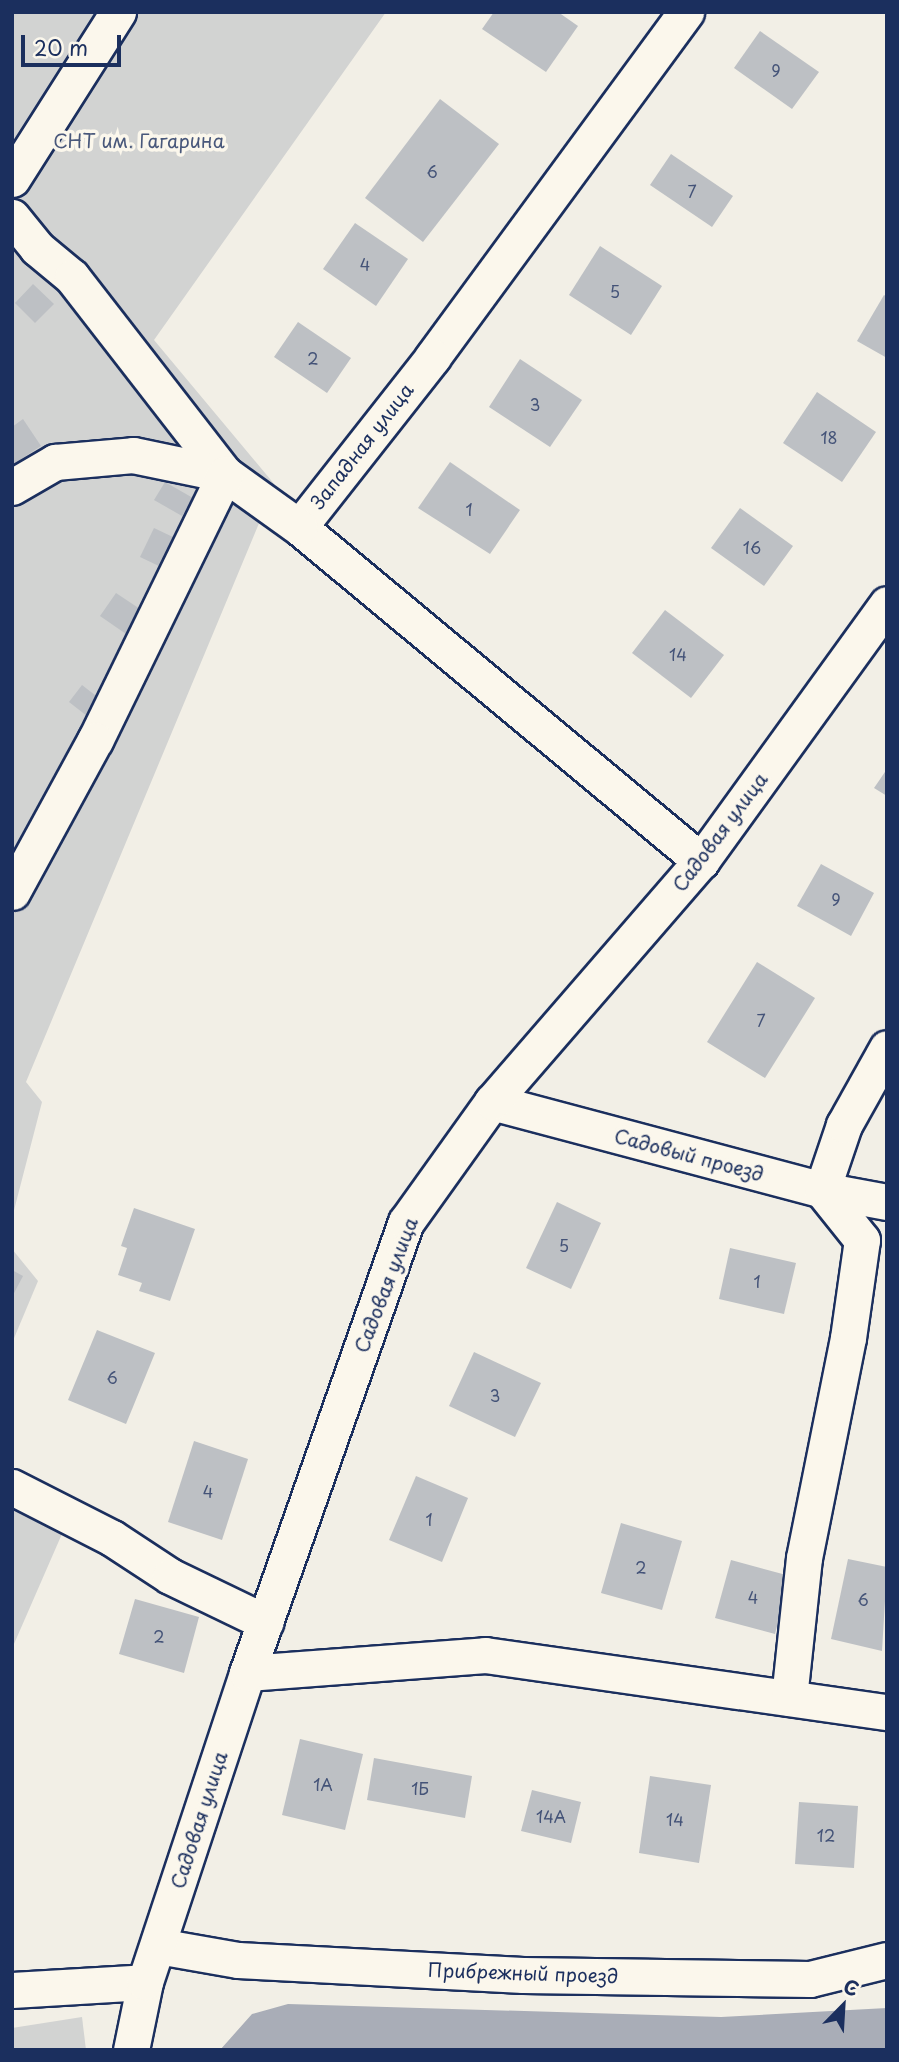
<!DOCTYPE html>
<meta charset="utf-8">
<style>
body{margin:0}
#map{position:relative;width:899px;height:2062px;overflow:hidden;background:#f2efe6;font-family:"Playpen Sans",sans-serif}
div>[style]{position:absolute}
.green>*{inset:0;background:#d2d3d2}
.water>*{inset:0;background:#a9adb7}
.building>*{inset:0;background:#bdc0c4}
.roads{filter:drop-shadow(2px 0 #1b2f5e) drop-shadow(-2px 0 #1b2f5e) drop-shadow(0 2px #1b2f5e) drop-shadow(0 -2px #1b2f5e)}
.minor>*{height:35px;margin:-17.5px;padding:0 17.5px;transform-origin:17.5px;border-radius:17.5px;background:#fbf7ec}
span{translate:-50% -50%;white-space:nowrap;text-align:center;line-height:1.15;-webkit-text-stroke:7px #fbf7ec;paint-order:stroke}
.number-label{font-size:16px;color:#445378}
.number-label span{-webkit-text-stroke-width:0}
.park-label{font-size:19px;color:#49587b}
.street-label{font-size:19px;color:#1b2f5e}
.frame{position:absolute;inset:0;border:14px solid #1b2f5e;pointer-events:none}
.north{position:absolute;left:808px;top:1971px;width:70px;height:70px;-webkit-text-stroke:5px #fbf7ec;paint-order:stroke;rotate:24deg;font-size:19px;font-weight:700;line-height:28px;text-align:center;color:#1b2f5e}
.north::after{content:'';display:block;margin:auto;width:24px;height:32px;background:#1b2f5e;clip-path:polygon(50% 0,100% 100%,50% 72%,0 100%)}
.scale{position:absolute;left:21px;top:35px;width:100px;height:32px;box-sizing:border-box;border:4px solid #1b2f5e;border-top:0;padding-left:9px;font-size:21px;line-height:24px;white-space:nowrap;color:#1b2f5e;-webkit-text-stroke:5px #fbf7ec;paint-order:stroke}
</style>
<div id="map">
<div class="green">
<div style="clip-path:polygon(12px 12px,386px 12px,154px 340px,275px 485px,26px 1082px,42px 1102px,12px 1218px)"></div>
<div style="clip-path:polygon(12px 1249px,38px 1281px,12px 1343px)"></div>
<div style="clip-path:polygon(12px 1475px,75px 1504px,14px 1644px,12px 1665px)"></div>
<div style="clip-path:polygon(82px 2017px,86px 2050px,12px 2050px,12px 2028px)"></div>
</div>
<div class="water">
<div style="clip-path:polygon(288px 2004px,721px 2017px,887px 2008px,887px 2050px,220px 2050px,252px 2014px)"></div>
</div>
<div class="building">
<div style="clip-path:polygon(494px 12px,558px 12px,578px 26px,546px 72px,482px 29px)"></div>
<div style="clip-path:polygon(760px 31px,819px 72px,792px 109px,734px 68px)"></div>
<div style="clip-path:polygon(440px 99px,499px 144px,423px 242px,365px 198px)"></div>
<div style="clip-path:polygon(671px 154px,733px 196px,712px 227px,650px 185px)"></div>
<div style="clip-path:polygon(355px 223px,408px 259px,376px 306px,323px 269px)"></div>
<div style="clip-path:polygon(600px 246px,662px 286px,631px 335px,569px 295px)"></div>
<div style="clip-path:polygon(33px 284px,54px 304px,35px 323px,15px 303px)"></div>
<div style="clip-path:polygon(884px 295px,887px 297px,887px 358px,857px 341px)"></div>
<div style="clip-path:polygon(298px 322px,351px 358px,327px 393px,274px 357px)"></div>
<div style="clip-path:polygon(520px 359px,582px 400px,550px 447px,489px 407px)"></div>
<div style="clip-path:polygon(817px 392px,876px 432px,842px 482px,783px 443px)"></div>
<div style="clip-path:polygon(23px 419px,41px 446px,12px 465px,12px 427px)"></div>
<div style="clip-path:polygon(450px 462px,520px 510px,490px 554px,418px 508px)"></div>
<div style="clip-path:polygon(165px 482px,193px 498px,182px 516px,154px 500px)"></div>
<div style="clip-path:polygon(740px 508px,793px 546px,764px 586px,711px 548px)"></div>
<div style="clip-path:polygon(154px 528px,175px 538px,161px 567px,140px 557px)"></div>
<div style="clip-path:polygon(116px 593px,143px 611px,126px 634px,100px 616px)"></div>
<div style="clip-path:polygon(665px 610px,724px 655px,691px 698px,632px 653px)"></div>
<div style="clip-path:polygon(82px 685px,100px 699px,87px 716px,69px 702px)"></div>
<div style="clip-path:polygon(887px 769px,887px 796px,874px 788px)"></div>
<div style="clip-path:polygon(821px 864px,874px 893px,851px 936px,797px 906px)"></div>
<div style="clip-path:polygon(757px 962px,815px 998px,765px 1078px,707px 1042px)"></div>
<div style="clip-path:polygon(557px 1202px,601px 1223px,571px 1289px,526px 1268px)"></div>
<div style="clip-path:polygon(134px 1208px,195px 1229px,170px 1301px,139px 1291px,142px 1283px,118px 1275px,127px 1248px,121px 1246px)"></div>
<div style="clip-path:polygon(730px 1248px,796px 1263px,784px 1314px,719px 1299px)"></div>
<div style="clip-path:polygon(12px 1270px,23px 1276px,12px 1297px)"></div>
<div style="clip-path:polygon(97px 1330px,155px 1353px,126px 1424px,68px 1400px)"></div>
<div style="clip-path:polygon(474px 1352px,541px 1383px,515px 1437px,449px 1406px)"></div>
<div style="clip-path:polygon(194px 1441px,248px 1459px,222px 1540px,168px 1522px)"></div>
<div style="clip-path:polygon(416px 1476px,468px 1498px,442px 1562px,389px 1540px)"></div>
<div style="clip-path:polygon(621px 1523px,682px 1541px,662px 1610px,601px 1593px)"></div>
<div style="clip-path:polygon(848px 1559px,887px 1567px,882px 1651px,831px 1639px)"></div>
<div style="clip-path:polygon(731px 1560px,790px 1576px,775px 1634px,715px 1618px)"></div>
<div style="clip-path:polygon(135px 1599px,199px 1617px,184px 1673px,119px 1654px)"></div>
<div style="clip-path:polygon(300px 1739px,363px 1754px,345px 1830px,282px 1815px)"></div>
<div style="clip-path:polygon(374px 1758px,472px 1776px,465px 1818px,367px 1800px)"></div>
<div style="clip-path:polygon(650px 1776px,711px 1785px,699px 1863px,639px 1853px)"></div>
<div style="clip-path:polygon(532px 1790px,581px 1802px,571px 1843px,521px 1831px)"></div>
<div style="clip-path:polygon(799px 1802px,858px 1806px,854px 1868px,795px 1864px)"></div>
</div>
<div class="roads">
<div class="minor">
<div style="left:686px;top:12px;width:428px;rotate:126.3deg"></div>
<div style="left:433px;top:357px;width:216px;rotate:128.2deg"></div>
<div style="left:299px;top:527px;width:523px;rotate:39.72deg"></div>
<div style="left:12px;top:179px;width:198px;rotate:-57.6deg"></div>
<div style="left:12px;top:217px;width:40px;rotate:51deg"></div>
<div style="left:37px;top:248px;width:45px;rotate:39.6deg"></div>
<div style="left:72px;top:277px;width:249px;rotate:52.2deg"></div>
<div style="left:225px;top:474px;width:91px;rotate:35.6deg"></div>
<div style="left:12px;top:487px;width:50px;rotate:-30.2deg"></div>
<div style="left:55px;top:462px;width:78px;rotate:-5.1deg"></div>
<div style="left:133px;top:455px;width:94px;rotate:11.7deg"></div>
<div style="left:225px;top:474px;width:296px;rotate:116deg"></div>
<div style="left:95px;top:740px;width:173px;rotate:118.6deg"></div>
<div style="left:492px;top:1102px;width:342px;rotate:14.9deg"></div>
<div style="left:822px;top:1190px;width:66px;rotate:10.5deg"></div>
<div style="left:12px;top:1487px;width:112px;rotate:27deg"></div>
<div style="left:112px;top:1538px;width:69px;rotate:33.2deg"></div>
<div style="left:170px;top:1576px;width:106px;rotate:25.8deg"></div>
<div style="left:247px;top:1673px;width:239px;rotate:-4.3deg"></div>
<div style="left:485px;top:1655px;width:406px;rotate:8.1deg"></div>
<div style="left:789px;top:1698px;width:141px;rotate:-83.9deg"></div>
<div style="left:804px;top:1558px;width:224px;rotate:-78.7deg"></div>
<div style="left:848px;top:1338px;width:99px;rotate:-81.9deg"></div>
<div style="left:862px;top:1240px;width:64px;rotate:-128.7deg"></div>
<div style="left:822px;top:1190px;width:69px;rotate:-71.3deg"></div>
<div style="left:844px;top:1125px;width:88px;rotate:-60.8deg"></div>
<div style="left:158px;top:1946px;width:81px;rotate:9.9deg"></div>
<div style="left:238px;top:1960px;width:285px;rotate:3deg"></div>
<div style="left:523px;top:1975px;width:287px;rotate:0.8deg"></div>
<div style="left:810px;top:1979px;width:79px;rotate:-13.9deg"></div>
<div style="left:12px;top:1990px;width:133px;rotate:-3.4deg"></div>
<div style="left:131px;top:2050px;width:69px;rotate:-78.4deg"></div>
<div style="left:145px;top:1982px;width:325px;rotate:-71.7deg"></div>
<div style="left:247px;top:1673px;width:478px;rotate:-70.6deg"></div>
<div style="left:406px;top:1222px;width:148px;rotate:-54.4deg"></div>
<div style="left:492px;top:1102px;width:319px;rotate:-49.1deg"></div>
<div style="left:701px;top:861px;width:317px;rotate:-54.1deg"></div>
</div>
</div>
<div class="number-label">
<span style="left:776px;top:70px">9</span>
<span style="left:432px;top:171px">6</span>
<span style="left:692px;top:191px">7</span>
<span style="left:365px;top:264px">4</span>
<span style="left:615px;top:291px">5</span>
<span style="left:313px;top:358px">2</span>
<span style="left:535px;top:404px">3</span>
<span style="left:829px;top:437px">18</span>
<span style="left:469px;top:509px">1</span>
<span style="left:752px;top:547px">16</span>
<span style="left:678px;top:654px">14</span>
<span style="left:836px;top:899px">9</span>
<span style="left:761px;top:1020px">7</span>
<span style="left:564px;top:1245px">5</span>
<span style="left:757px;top:1281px">1</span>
<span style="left:112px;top:1377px">6</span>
<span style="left:495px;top:1395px">3</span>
<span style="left:208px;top:1491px">4</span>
<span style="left:429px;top:1519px">1</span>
<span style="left:641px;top:1567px">2</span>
<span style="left:753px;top:1597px">4</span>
<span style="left:863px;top:1599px">6</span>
<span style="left:159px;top:1636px">2</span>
<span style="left:323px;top:1784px">1А</span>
<span style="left:420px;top:1788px">1Б</span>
<span style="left:551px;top:1816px">14А</span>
<span style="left:675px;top:1819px">14</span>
<span style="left:826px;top:1835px">12</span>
</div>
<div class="park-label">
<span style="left:139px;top:141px">СНТ им. Гагарина</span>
</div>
<div class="street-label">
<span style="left:362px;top:446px;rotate:-52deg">Западная улица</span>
<span style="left:720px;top:832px;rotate:-53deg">Садовая улица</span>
<span style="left:689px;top:1155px;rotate:15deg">Садовый проезд</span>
<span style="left:386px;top:1285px;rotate:-69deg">Садовая улица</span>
<span style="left:199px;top:1820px;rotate:-72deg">Садовая улица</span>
<span style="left:523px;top:1973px;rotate:2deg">Прибрежный проезд</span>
</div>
<div class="frame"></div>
<div class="north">С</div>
<div class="scale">20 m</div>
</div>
